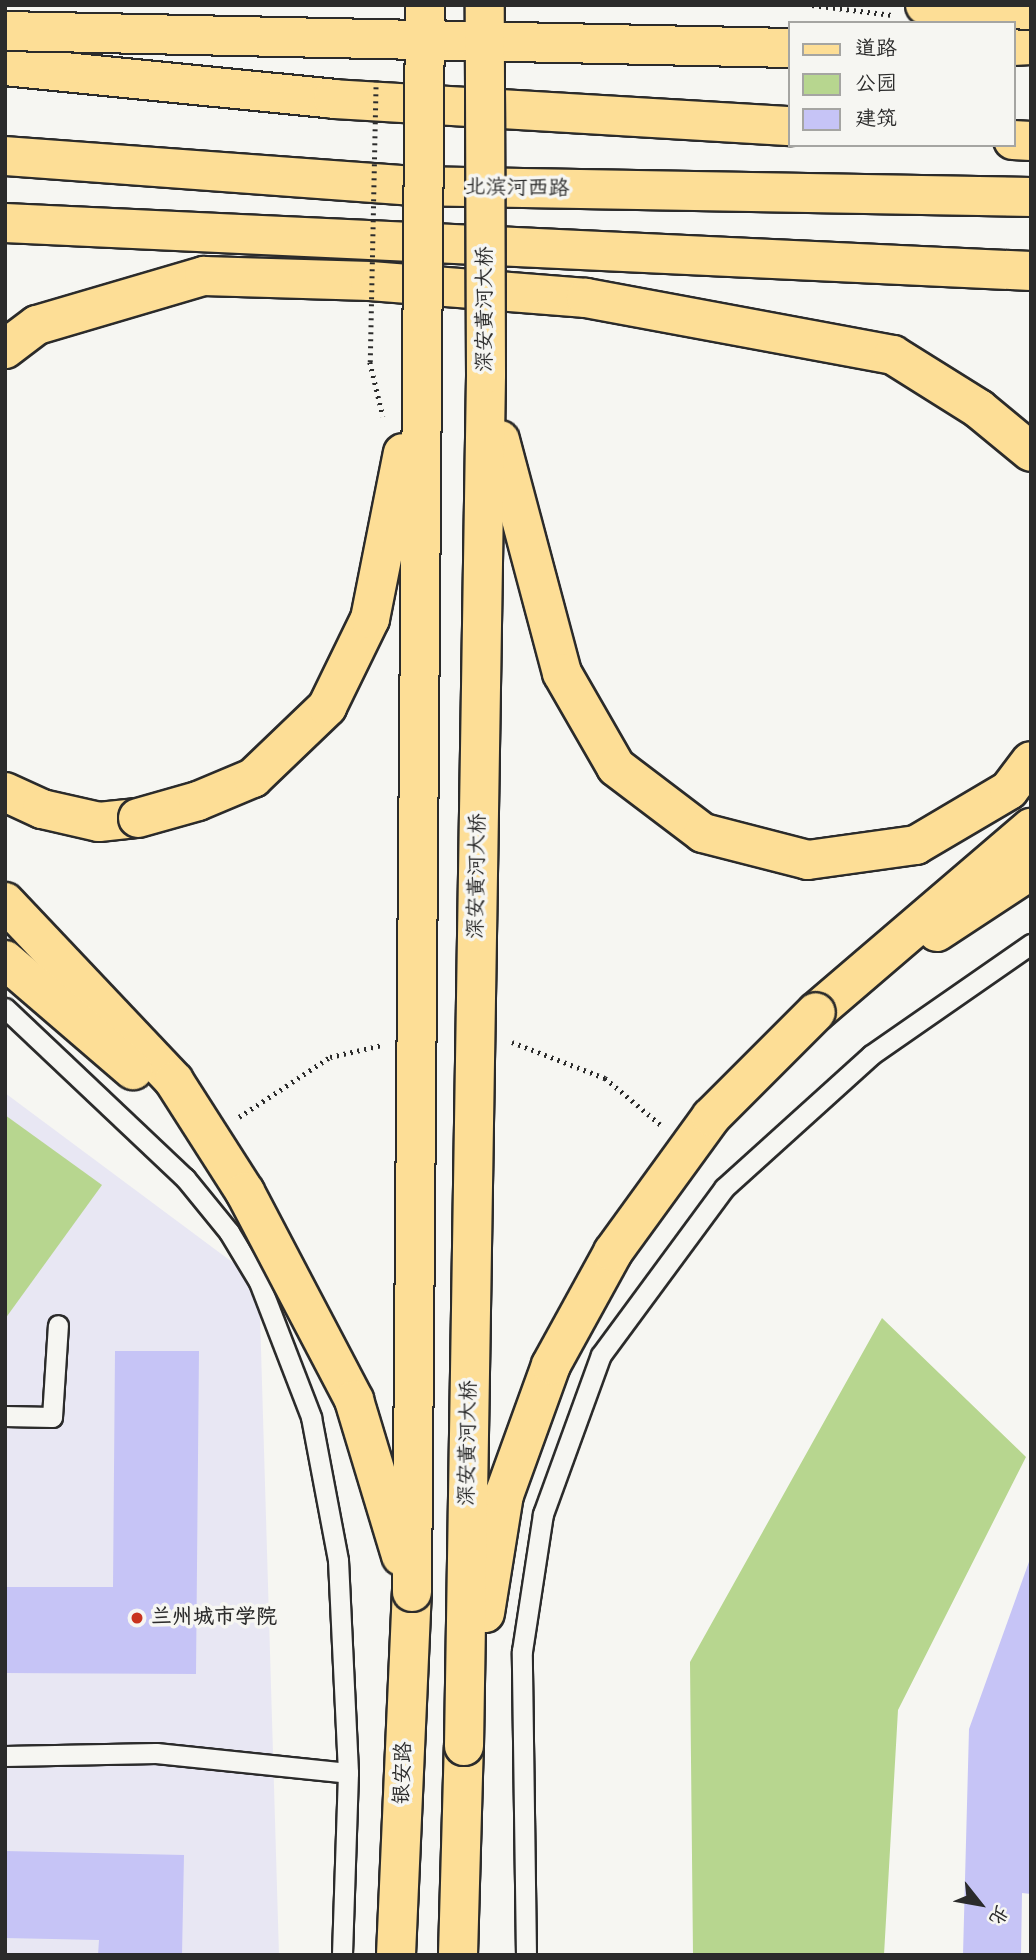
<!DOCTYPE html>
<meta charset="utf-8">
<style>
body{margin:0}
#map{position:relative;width:1036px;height:1960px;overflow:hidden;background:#f6f6f2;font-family:Kalam,"LXGW WenKai TC",sans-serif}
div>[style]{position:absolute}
.built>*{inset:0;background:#e8e7f3}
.green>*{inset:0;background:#b7d68f}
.building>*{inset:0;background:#c6c4f6}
.path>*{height:4.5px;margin-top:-2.25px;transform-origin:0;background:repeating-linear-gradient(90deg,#2b2b2b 0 2px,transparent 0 7px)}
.roads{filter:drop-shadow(2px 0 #2b2b2b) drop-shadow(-2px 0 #2b2b2b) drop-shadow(0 2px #2b2b2b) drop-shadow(0 -2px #2b2b2b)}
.service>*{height:19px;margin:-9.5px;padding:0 9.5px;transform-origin:9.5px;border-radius:9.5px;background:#f6f6f2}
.primary>*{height:38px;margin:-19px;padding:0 19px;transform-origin:19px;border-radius:19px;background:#fdde96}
.path-bridge>*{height:4.5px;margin-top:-2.25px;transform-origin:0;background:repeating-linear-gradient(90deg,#2b2b2b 0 2px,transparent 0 7px)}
.bridges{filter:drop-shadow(2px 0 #2b2b2b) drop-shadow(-2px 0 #2b2b2b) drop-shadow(0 2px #2b2b2b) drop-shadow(0 -2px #2b2b2b)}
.primary-bridge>*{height:38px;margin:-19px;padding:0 19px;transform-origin:19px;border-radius:19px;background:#fdde96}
.dots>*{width:19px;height:19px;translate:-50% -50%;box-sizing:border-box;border:4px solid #f6f6f2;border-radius:50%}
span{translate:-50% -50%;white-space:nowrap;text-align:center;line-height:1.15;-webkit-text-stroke:7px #f6f6f2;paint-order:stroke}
.street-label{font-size:21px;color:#2b2b2b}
.poi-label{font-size:21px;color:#2b2b2b;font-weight:700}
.left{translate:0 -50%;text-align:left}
.frame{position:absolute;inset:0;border:7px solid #2b2b2b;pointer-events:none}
.legend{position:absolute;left:788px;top:21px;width:228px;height:126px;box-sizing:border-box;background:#f6f6f2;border:2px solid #a5a5a2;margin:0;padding:9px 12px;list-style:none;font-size:21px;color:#2b2b2b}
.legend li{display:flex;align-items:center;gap:14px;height:35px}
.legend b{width:35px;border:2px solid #a5a5a2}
.north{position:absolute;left:945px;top:1869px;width:70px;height:70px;-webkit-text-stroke:5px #f6f6f2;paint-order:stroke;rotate:121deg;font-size:19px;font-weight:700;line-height:28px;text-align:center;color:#2b2b2b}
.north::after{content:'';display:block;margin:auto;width:24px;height:32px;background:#2b2b2b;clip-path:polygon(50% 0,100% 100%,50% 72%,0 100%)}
</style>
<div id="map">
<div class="built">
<div style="clip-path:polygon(5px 1093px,259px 1282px,279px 1955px,5px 1955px)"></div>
</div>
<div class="green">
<div style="clip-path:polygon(5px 1115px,102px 1185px,5px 1319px)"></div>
<div style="clip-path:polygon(882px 1318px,1026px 1457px,898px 1710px,884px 1955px,693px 1955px,690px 1662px)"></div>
</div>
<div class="building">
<div style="clip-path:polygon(115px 1351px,199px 1351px,196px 1674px,5px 1673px,5px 1587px,113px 1587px)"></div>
<div style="clip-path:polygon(1030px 1559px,1031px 1894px,1022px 1893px,1021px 1955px,963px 1955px,969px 1729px)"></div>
<div style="clip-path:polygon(5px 1851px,184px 1855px,182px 1955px,98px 1955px,99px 1940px,5px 1938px)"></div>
</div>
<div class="path">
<div style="left:812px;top:5px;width:81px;rotate:7.1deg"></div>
<div style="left:370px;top:362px;width:56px;rotate:76.5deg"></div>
<div style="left:512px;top:1042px;width:100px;rotate:21.2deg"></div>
<div style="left:605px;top:1078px;width:73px;rotate:40deg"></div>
<div style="left:239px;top:1117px;width:109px;rotate:-33.4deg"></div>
<div style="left:330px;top:1057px;width:53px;rotate:-13deg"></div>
</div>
<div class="roads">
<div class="service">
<div style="left:5px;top:1008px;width:248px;rotate:43.4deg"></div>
<div style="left:185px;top:1178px;width:70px;rotate:50.8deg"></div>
<div style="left:229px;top:1232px;width:58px;rotate:59deg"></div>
<div style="left:259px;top:1282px;width:145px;rotate:68.9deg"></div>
<div style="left:311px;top:1417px;width:146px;rotate:79.3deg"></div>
<div style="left:338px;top:1560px;width:213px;rotate:87.3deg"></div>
<div style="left:348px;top:1773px;width:182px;rotate:91.9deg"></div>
<div style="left:5px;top:1416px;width:47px;rotate:1.2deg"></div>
<div style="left:52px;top:1417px;width:92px;rotate:-86.3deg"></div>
<div style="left:5px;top:1756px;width:151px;rotate:-1.1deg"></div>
<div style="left:156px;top:1753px;width:193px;rotate:5.9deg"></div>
<div style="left:526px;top:1955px;width:304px;rotate:-90.8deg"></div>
<div style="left:522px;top:1651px;width:139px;rotate:-81.3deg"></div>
<div style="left:543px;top:1514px;width:169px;rotate:-70deg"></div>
<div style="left:601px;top:1355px;width:207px;rotate:-53.6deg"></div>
<div style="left:724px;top:1188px;width:198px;rotate:-42.1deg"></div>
<div style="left:871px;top:1055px;width:195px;rotate:-34.8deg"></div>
</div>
<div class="primary">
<div style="left:1013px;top:46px;width:18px;rotate:-3deg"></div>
<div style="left:5px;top:66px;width:330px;rotate:5.7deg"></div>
<div style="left:333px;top:99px;width:457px;rotate:3.4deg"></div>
<div style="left:1013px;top:140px;width:18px;rotate:3deg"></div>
<div style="left:5px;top:156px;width:405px;rotate:4.2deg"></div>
<div style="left:409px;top:186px;width:622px;rotate:1.01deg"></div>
<div style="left:5px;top:223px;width:1027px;rotate:2.68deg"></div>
<div style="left:5px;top:349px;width:40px;rotate:-37deg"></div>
<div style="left:37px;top:325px;width:174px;rotate:-16.4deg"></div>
<div style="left:204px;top:276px;width:166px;rotate:1.7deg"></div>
<div style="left:370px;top:281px;width:217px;rotate:4.5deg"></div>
<div style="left:586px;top:298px;width:312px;rotate:10.5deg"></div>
<div style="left:893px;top:355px;width:102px;rotate:32.1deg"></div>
<div style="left:979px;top:409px;width:67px;rotate:39.6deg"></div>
<div style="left:5px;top:792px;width:41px;rotate:24.7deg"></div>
<div style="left:42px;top:809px;width:58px;rotate:12.8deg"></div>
<div style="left:99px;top:822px;width:39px;rotate:-6deg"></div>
<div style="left:937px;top:932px;width:113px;rotate:-33.4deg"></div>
<div style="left:816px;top:1012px;width:283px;rotate:-40.6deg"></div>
<div style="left:396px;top:1955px;width:363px;rotate:-87.5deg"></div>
<div style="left:458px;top:1955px;width:209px;rotate:-88.4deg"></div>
</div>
</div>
<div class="path-bridge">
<div style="left:370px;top:362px;width:286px;rotate:-88.8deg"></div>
</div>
<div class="bridges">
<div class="primary-bridge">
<div style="left:925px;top:5px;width:106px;rotate:2.7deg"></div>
<div style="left:5px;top:31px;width:784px;rotate:1.24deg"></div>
<div style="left:500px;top:440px;width:241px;rotate:75.1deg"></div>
<div style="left:562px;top:673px;width:108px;rotate:60.1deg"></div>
<div style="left:616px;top:767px;width:109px;rotate:37.2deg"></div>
<div style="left:703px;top:833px;width:108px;rotate:14.4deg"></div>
<div style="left:808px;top:860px;width:109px;rotate:-7.9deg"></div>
<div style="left:916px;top:845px;width:108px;rotate:-30.6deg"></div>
<div style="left:1009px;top:790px;width:36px;rotate:-53deg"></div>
<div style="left:138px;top:818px;width:62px;rotate:-15.8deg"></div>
<div style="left:198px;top:801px;width:60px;rotate:-22.7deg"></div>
<div style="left:253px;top:778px;width:103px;rotate:-43.8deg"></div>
<div style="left:327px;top:707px;width:98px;rotate:-64deg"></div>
<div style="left:370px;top:619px;width:169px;rotate:-78.8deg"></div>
<div style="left:5px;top:902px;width:246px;rotate:46.6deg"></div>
<div style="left:174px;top:1081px;width:132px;rotate:57.4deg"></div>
<div style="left:245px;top:1192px;width:235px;rotate:62.3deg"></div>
<div style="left:354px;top:1400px;width:163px;rotate:73.2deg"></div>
<div style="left:5px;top:960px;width:169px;rotate:40.7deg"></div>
<div style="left:412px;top:1592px;width:1587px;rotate:-89.53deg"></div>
<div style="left:485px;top:1613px;width:120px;rotate:-80.9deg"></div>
<div style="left:504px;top:1495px;width:138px;rotate:-70.1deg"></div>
<div style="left:551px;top:1365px;width:129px;rotate:-61.2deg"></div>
<div style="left:613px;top:1252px;width:167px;rotate:-54deg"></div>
<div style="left:711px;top:1117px;width:148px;rotate:-45deg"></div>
<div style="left:464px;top:1746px;width:1372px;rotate:-89.08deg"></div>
<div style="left:486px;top:374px;width:369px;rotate:-90.2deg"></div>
</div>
</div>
<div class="dots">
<div style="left:137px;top:1618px;background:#c8321e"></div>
</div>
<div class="street-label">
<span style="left:517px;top:189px;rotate:1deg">北滨河西路</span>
<span style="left:486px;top:309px;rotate:-90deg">深安黄河大桥</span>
<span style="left:478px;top:876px;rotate:-89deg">深安黄河大桥</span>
<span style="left:469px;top:1443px;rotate:-89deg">深安黄河大桥</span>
<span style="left:404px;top:1773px;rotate:-88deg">银安路</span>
</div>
<div class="poi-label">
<span class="left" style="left:151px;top:1618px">兰州城市学院</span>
</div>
<div class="frame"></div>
<ul class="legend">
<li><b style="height:9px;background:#fdde96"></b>道路</li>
<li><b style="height:19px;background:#b7d68f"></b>公园</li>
<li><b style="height:19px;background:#c6c4f6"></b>建筑</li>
</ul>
<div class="north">北</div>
</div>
